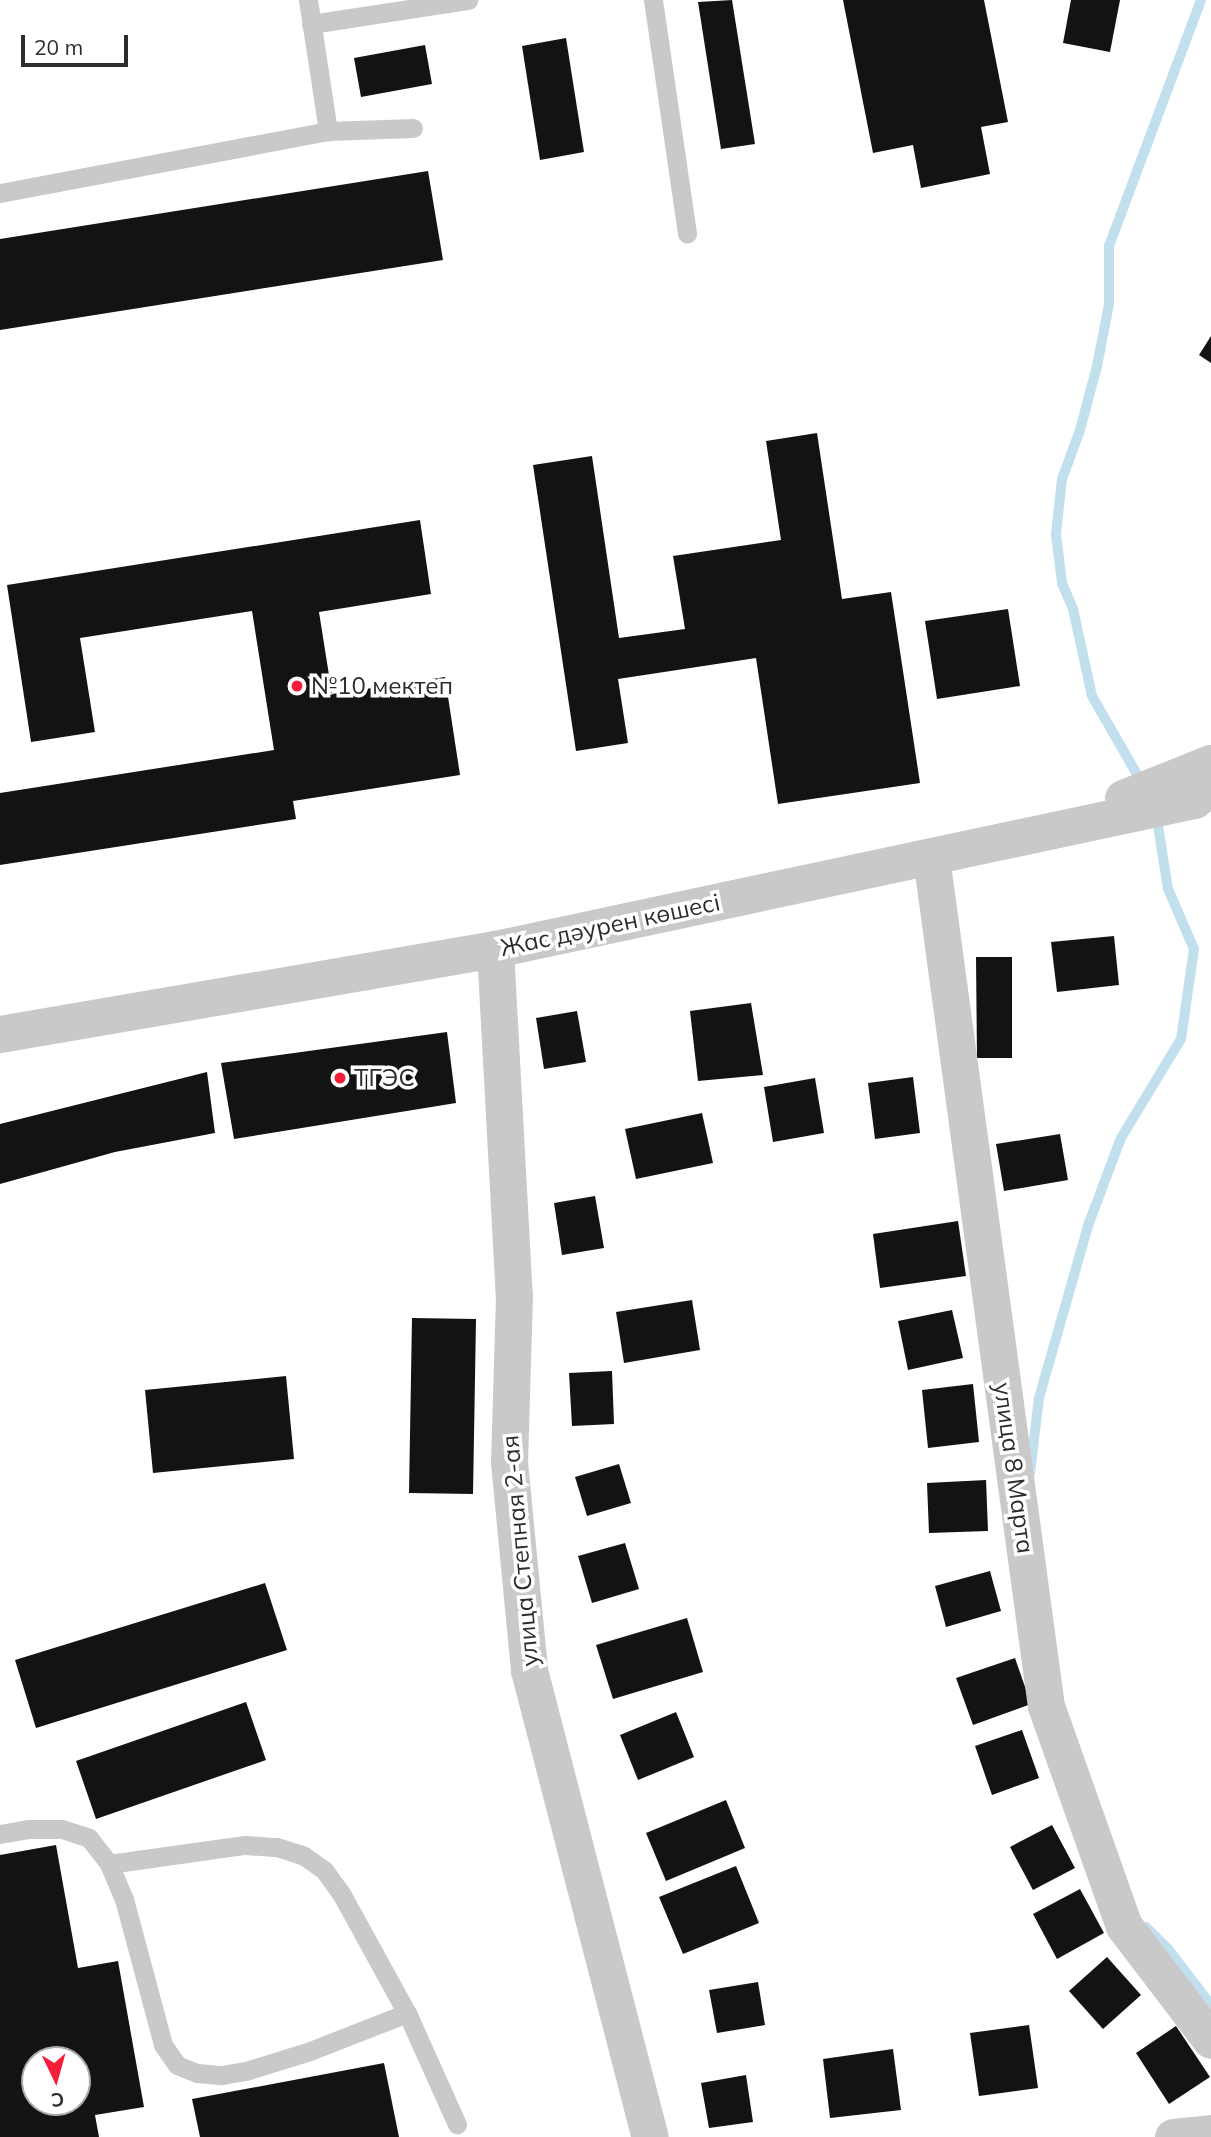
<!DOCTYPE html>
<meta charset="utf-8">
<style>
body{margin:0}
#map{position:relative;width:1211px;height:2137px;overflow:hidden;background:#fff;font-family:Mulish,sans-serif}
div>[style]{position:absolute}
.stream>*{height:10px;margin:-5px;padding:0 5px;transform-origin:5px;border-radius:5px;background:#c2dfee}
.building>*{inset:0;background:#131313}
.lane>*{height:19px;margin:-9.5px;padding:0 9.5px;transform-origin:9.5px;border-radius:9.5px;background:#c9c9c9}
.street>*{height:37px;margin:-18.5px;padding:0 18.5px;transform-origin:18.5px;border-radius:18.5px;background:#c9c9c9}
.dots>*{width:19px;height:19px;translate:-50% -50%;box-sizing:border-box;border:4px solid #fff;border-radius:50%}
span{translate:-50% -50%;white-space:nowrap;text-align:center;line-height:1.15;-webkit-text-stroke:7px #fff;paint-order:stroke}
.poi-label{font-size:24px;color:#2c2c2c}
.left{translate:0 -50%;text-align:left}
.street-label{font-size:24px;color:#2c2c2c}
.north{position:absolute;left:21px;top:2046px;width:70px;height:70px;box-sizing:border-box;background:#fff;border:2px solid #ababab;border-radius:50%;rotate:175deg;font-size:19px;font-weight:700;line-height:28px;text-align:center;color:#2c2c2c}
.north::after{content:'';display:block;margin:auto;width:24px;height:32px;background:#f41e38;clip-path:polygon(50% 0,100% 100%,50% 72%,0 100%)}
.scale{position:absolute;left:21px;top:35px;width:107px;height:32px;box-sizing:border-box;border:4px solid #2c2c2c;border-top:0;padding-left:9px;font-size:21px;line-height:24px;white-space:nowrap;color:#2c2c2c;-webkit-text-stroke:5px #fff;paint-order:stroke}
</style>
<div id="map">
<div class="stream">
<div style="left:1142px;top:783px;width:100px;rotate:-119.9deg"></div>
<div style="left:1092px;top:696px;width:89px;rotate:-102.3deg"></div>
<div style="left:1073px;top:609px;width:28px;rotate:-113deg"></div>
<div style="left:1062px;top:583px;width:49px;rotate:-97deg"></div>
<div style="left:1056px;top:534px;width:55px;rotate:-83.8deg"></div>
<div style="left:1062px;top:479px;width:52px;rotate:-69.8deg"></div>
<div style="left:1080px;top:430px;width:66px;rotate:-75.1deg"></div>
<div style="left:1097px;top:366px;width:63px;rotate:-79deg"></div>
<div style="left:1109px;top:304px;width:58px;rotate:-90deg"></div>
<div style="left:1109px;top:246px;width:263px;rotate:-69.5deg"></div>
<div style="left:1030px;top:1473px;width:76px;rotate:-83.2deg"></div>
<div style="left:1039px;top:1398px;width:182px;rotate:-74.1deg"></div>
<div style="left:1089px;top:1223px;width:91px;rotate:-69.4deg"></div>
<div style="left:1121px;top:1138px;width:116px;rotate:-58.8deg"></div>
<div style="left:1181px;top:1039px;width:91px;rotate:-81.8deg"></div>
<div style="left:1194px;top:949px;width:65px;rotate:-113.4deg"></div>
<div style="left:1168px;top:889px;width:77px;rotate:-99deg"></div>
<div style="left:1146px;top:1927px;width:33px;rotate:45deg"></div>
<div style="left:1169px;top:1950px;width:69px;rotate:52.6deg"></div>
</div>
<div class="building">
<div style="clip-path:polygon(732px 0,755px 144px,721px 149px,698px 2px)"></div>
<div style="clip-path:polygon(843px 0,984px 0,1008px 122px,981px 127px,990px 174px,921px 188px,913px 145px,873px 153px)"></div>
<div style="clip-path:polygon(1071px 0,1120px 0,1110px 52px,1063px 43px)"></div>
<div style="clip-path:polygon(566px 38px,584px 152px,540px 160px,522px 46px)"></div>
<div style="clip-path:polygon(425px 45px,432px 84px,361px 97px,354px 58px)"></div>
<div style="clip-path:polygon(428px 171px,443px 260px,0 330px,0 239px)"></div>
<div style="clip-path:polygon(1211px 336px,1211px 363px,1199px 355px)"></div>
<div style="clip-path:polygon(817px 433px,842px 599px,891px 592px,920px 783px,778px 804px,756px 658px,618px 679px,628px 743px,576px 751px,533px 465px,592px 456px,619px 638px,685px 629px,673px 556px,781px 540px,766px 441px)"></div>
<div style="clip-path:polygon(420px 520px,431px 594px,319px 612px,332px 694px,445px 677px,460px 775px,293px 801px,296px 819px,0 865px,0 793px,274px 750px,252px 611px,80px 638px,95px 732px,31px 742px,7px 585px)"></div>
<div style="clip-path:polygon(1008px 609px,1020px 686px,937px 699px,925px 621px)"></div>
<div style="clip-path:polygon(1114px 936px,1119px 985px,1057px 992px,1051px 942px)"></div>
<div style="clip-path:polygon(976px 957px,1012px 957px,1012px 1058px,977px 1058px)"></div>
<div style="clip-path:polygon(751px 1003px,763px 1075px,698px 1081px,690px 1011px)"></div>
<div style="clip-path:polygon(577px 1011px,586px 1062px,544px 1069px,536px 1018px)"></div>
<div style="clip-path:polygon(447px 1032px,456px 1103px,234px 1139px,221px 1063px)"></div>
<div style="clip-path:polygon(207px 1072px,215px 1133px,115px 1152px,0 1184px,0 1124px)"></div>
<div style="clip-path:polygon(913px 1077px,920px 1133px,875px 1139px,868px 1083px)"></div>
<div style="clip-path:polygon(815px 1078px,824px 1133px,773px 1142px,764px 1087px)"></div>
<div style="clip-path:polygon(702px 1113px,713px 1163px,636px 1179px,625px 1129px)"></div>
<div style="clip-path:polygon(1060px 1134px,1068px 1180px,1004px 1191px,996px 1144px)"></div>
<div style="clip-path:polygon(595px 1196px,604px 1248px,562px 1255px,554px 1203px)"></div>
<div style="clip-path:polygon(958px 1221px,966px 1276px,880px 1288px,873px 1234px)"></div>
<div style="clip-path:polygon(692px 1300px,700px 1350px,624px 1363px,616px 1312px)"></div>
<div style="clip-path:polygon(952px 1310px,963px 1358px,908px 1370px,898px 1321px)"></div>
<div style="clip-path:polygon(412px 1318px,476px 1319px,473px 1494px,409px 1493px)"></div>
<div style="clip-path:polygon(612px 1371px,614px 1424px,572px 1426px,569px 1373px)"></div>
<div style="clip-path:polygon(286px 1376px,294px 1459px,153px 1473px,145px 1390px)"></div>
<div style="clip-path:polygon(973px 1384px,979px 1442px,928px 1448px,922px 1390px)"></div>
<div style="clip-path:polygon(619px 1464px,631px 1503px,587px 1516px,575px 1477px)"></div>
<div style="clip-path:polygon(986px 1480px,988px 1531px,929px 1533px,927px 1483px)"></div>
<div style="clip-path:polygon(625px 1543px,639px 1589px,592px 1603px,578px 1556px)"></div>
<div style="clip-path:polygon(990px 1571px,1001px 1611px,946px 1627px,935px 1586px)"></div>
<div style="clip-path:polygon(265px 1583px,287px 1650px,36px 1728px,15px 1660px)"></div>
<div style="clip-path:polygon(687px 1618px,703px 1672px,613px 1699px,596px 1645px)"></div>
<div style="clip-path:polygon(1015px 1658px,1031px 1704px,973px 1725px,956px 1678px)"></div>
<div style="clip-path:polygon(246px 1702px,266px 1760px,96px 1819px,76px 1761px)"></div>
<div style="clip-path:polygon(676px 1712px,694px 1757px,638px 1780px,620px 1735px)"></div>
<div style="clip-path:polygon(1022px 1730px,1039px 1778px,992px 1795px,975px 1746px)"></div>
<div style="clip-path:polygon(726px 1800px,745px 1848px,666px 1881px,646px 1833px)"></div>
<div style="clip-path:polygon(1052px 1825px,1075px 1868px,1033px 1890px,1010px 1847px)"></div>
<div style="clip-path:polygon(evenodd,56px 1845px,78px 1968px,118px 1961px,144px 2107px,95px 2115px,99px 2137px,0 2137px,0 1855px,56px 1845px,35px 2060px,77px 2060px,77px 2102px,35px 2102px,35px 2060px)"></div>
<div style="clip-path:polygon(736px 1866px,759px 1923px,683px 1954px,659px 1897px)"></div>
<div style="clip-path:polygon(1080px 1889px,1104px 1933px,1057px 1959px,1033px 1914px)"></div>
<div style="clip-path:polygon(1107px 1957px,1141px 1995px,1103px 2029px,1069px 1991px)"></div>
<div style="clip-path:polygon(758px 1982px,765px 2025px,717px 2033px,709px 1990px)"></div>
<div style="clip-path:polygon(1029px 2025px,1038px 2088px,979px 2096px,970px 2033px)"></div>
<div style="clip-path:polygon(1176px 2026px,1210px 2077px,1169px 2104px,1136px 2053px)"></div>
<div style="clip-path:polygon(893px 2049px,901px 2110px,830px 2118px,823px 2059px)"></div>
<div style="clip-path:polygon(384px 2063px,399px 2137px,200px 2137px,192px 2099px)"></div>
<div style="clip-path:polygon(746px 2075px,753px 2122px,709px 2128px,701px 2083px)"></div>
</div>
<div class="lane">
<div style="left:308px;top:0;width:133px;rotate:81.3deg"></div>
<div style="left:653px;top:0;width:236px;rotate:81.7deg"></div>
<div style="left:311px;top:24px;width:159px;rotate:-8.7deg"></div>
<div style="left:0;top:193px;width:334px;rotate:-10.7deg"></div>
<div style="left:328px;top:131px;width:85px;rotate:-2deg"></div>
<div style="left:0;top:1834px;width:28px;rotate:-10deg"></div>
<div style="left:28px;top:1829px;width:34px"></div>
<div style="left:62px;top:1829px;width:28px;rotate:18deg"></div>
<div style="left:89px;top:1838px;width:33px;rotate:52deg"></div>
<div style="left:109px;top:1864px;width:38px;rotate:67deg"></div>
<div style="left:124px;top:1899px;width:151px;rotate:75deg"></div>
<div style="left:163px;top:2045px;width:24px;rotate:55deg"></div>
<div style="left:177px;top:2065px;width:22px;rotate:22deg"></div>
<div style="left:197px;top:2073px;width:25px;rotate:5deg"></div>
<div style="left:222px;top:2075px;width:27px;rotate:-10deg"></div>
<div style="left:249px;top:2070px;width:64px;rotate:-17.3deg"></div>
<div style="left:310px;top:2051px;width:104px;rotate:-21.4deg"></div>
<div style="left:109px;top:1864px;width:137px;rotate:-8deg"></div>
<div style="left:245px;top:1845px;width:32px;rotate:4deg"></div>
<div style="left:277px;top:1847px;width:28px;rotate:18deg"></div>
<div style="left:304px;top:1856px;width:24px;rotate:35deg"></div>
<div style="left:324px;top:1870px;width:31px;rotate:54deg"></div>
<div style="left:342px;top:1895px;width:135px;rotate:61.2deg"></div>
<div style="left:407px;top:2013px;width:122px;rotate:65.8deg"></div>
</div>
<div class="street">
<div style="left:1123px;top:798px;width:94px;rotate:-21.9deg"></div>
<div style="left:931px;top:857px;width:857px;rotate:82.29deg"></div>
<div style="left:1046px;top:1706px;width:233px;rotate:70.5deg"></div>
<div style="left:1124px;top:1926px;width:143px;rotate:52.7deg"></div>
<div style="left:495px;top:949px;width:347px;rotate:86.9deg"></div>
<div style="left:514px;top:1295px;width:167px;rotate:91.7deg"></div>
<div style="left:509px;top:1462px;width:209px;rotate:84.5deg"></div>
<div style="left:529px;top:1670px;width:482px;rotate:75.5deg"></div>
<div style="left:0;top:1034px;width:502px;rotate:-9.74deg"></div>
<div style="left:495px;top:949px;width:715px;rotate:-12.03deg"></div>
<div style="left:1194px;top:800px;width:21px;rotate:-37deg"></div>
<div style="left:1173px;top:2137px;width:38px;rotate:-6deg"></div>
</div>
<div class="dots">
<div style="left:297px;top:686px;background:#f41e38"></div>
<div style="left:340px;top:1078px;background:#f41e38"></div>
</div>
<div class="poi-label">
<span class="left" style="left:311px;top:686px">№10 мектеп</span>
<span class="left" style="left:354px;top:1078px">ТГЭС</span>
</div>
<div class="street-label">
<span style="left:610px;top:925px;rotate:-12deg">Жас дәурен көшесі</span>
<span style="left:1014px;top:1468px;rotate:82deg">улица 8 Марта</span>
<span style="left:520px;top:1551px;rotate:-95deg">улица Степная 2-ая</span>
</div>
<div class="north">С</div>
<div class="scale">20 m</div>
</div>
